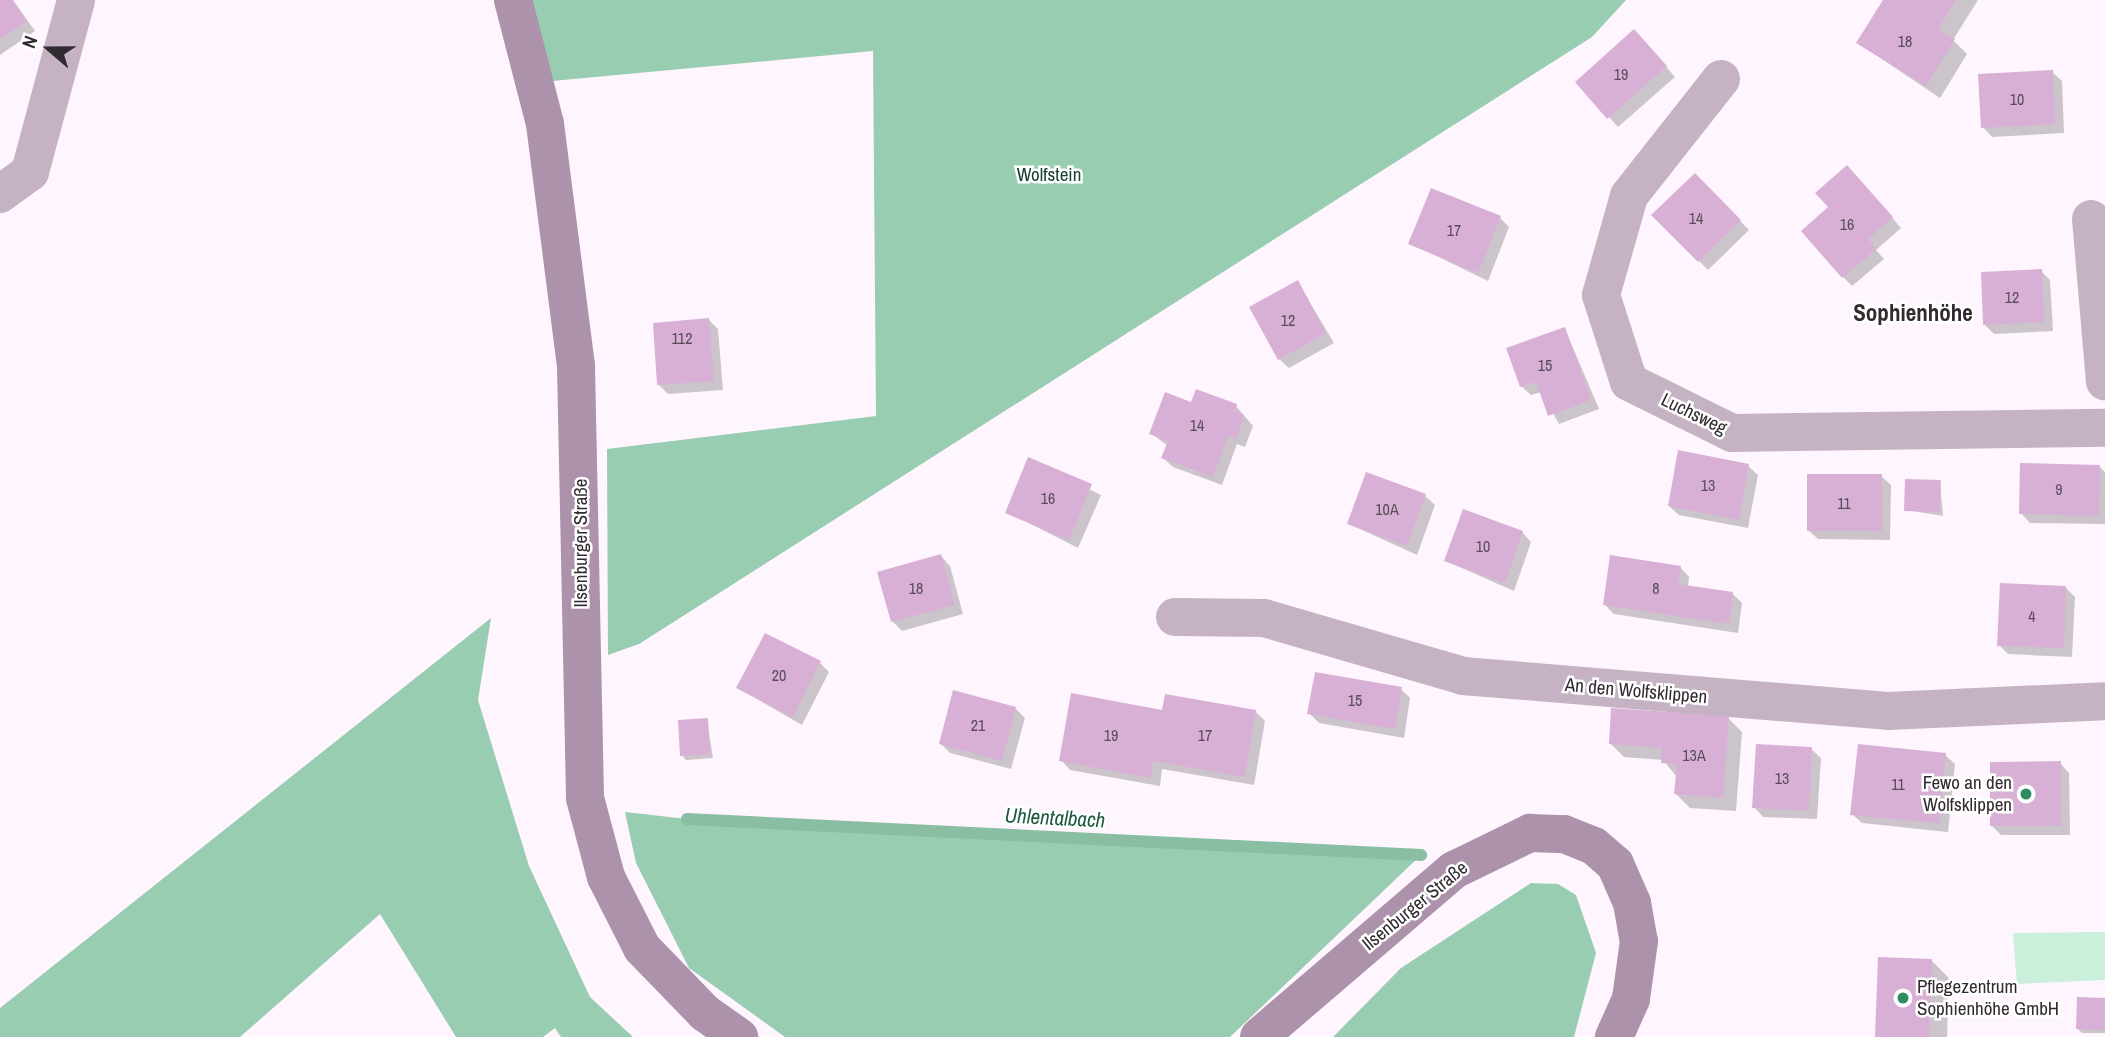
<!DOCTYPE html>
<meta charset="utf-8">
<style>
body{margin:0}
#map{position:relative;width:2105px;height:1037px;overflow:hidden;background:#fff5fe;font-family:"Archivo Narrow",sans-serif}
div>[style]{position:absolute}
.green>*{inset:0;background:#caefdb}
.forest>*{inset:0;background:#98cdb1}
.shadow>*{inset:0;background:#0003}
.stream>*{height:12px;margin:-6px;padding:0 6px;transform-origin:6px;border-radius:6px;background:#8abea3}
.building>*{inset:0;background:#d8b0d6}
.minor>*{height:38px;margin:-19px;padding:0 19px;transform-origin:19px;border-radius:19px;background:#c5b3c4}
.secondary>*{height:38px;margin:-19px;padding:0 19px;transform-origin:19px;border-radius:19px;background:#ac92aa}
.dots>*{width:19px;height:19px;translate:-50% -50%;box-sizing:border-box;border:4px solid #fff;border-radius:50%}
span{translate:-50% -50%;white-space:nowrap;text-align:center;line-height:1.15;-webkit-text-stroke:5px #fff;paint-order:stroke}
.number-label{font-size:16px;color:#5b4c5a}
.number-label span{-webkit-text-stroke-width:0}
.park-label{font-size:19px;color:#16412e}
.street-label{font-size:19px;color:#312a30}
.poi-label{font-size:19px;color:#312a30}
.right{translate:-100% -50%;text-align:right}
.left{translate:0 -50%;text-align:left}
.water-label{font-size:21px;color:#1b5a3f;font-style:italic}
.quarter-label{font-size:23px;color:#312a30;font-weight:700}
.north{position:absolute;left:14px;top:14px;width:70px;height:70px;-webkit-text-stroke:5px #fff;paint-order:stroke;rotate:290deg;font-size:19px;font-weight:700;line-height:28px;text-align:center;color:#312a30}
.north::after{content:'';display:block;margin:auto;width:24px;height:32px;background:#312a30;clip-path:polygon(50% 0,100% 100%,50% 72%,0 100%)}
</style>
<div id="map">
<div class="green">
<div style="clip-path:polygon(2105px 932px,2105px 980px,2017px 984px,2013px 933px)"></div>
</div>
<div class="forest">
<div style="clip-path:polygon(518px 0,1626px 0,1592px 37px,639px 644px,608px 655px,607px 449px,876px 416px,873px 51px,531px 83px)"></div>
<div style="clip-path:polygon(491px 618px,478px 700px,529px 866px,590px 997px,633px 1037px,561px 1037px,555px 1028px,543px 1037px,456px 1037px,380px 914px,240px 1037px,0 1037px,0 1008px)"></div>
<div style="clip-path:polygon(625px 812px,687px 819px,1421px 855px,1230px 1037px,785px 1037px,689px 968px,636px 863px)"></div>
<div style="clip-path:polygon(1531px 883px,1558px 884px,1576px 895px,1596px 953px,1574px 1037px,1333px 1037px,1401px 968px)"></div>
</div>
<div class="shadow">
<div style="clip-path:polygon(0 0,13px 0,35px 31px,0 55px)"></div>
<div style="clip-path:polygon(1898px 0,1978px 0,1953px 40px,1967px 54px,1940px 98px,1858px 43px)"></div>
<div style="clip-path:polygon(1644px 41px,1675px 77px,1618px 127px,1577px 82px)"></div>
<div style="clip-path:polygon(2052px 72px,2062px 81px,2064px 133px,1992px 137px,1983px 127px)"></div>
<div style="clip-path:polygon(1695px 175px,1749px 230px,1708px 270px,1654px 215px)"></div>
<div style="clip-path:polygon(1856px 176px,1901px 228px,1876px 250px,1884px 259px,1852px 286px,1843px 277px,1831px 208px)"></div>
<div style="clip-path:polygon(1500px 218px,1509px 227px,1488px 281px,1410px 243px)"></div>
<div style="clip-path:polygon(2041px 271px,2050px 280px,2053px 331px,1994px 334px,1985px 325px)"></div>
<div style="clip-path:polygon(1298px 283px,1334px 343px,1289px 368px,1279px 359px)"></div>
<div style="clip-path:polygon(709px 320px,718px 329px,723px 390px,668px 394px,659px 385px)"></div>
<div style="clip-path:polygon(1565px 329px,1599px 409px,1559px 424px,1541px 392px,1531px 395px,1521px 386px)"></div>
<div style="clip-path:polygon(1192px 404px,1236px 406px,1253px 426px,1245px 447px,1237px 444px,1222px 485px,1173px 467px,1163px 458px,1168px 446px,1152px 434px)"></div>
<div style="clip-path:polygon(1029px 459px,1101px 495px,1078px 548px,1007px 512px)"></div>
<div style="clip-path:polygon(1748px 466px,1758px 475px,1748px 528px,1679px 515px,1669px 506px)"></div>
<div style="clip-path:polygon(2099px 466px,2105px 472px,2105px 524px,2030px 523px,2021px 513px)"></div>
<div style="clip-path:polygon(1881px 476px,1891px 485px,1890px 540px,1818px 539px,1808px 530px)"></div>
<div style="clip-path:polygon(1940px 482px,1943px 516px,1906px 510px)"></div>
<div style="clip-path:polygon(1425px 496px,1435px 505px,1417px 555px,1349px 524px)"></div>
<div style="clip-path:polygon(1522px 532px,1531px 542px,1514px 591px,1446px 561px)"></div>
<div style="clip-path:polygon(941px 556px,950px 566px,963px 614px,902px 631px,892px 621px)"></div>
<div style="clip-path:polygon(1680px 567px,1689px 577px,1688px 587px,1733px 594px,1742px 603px,1738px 633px,1614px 614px,1605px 605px)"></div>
<div style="clip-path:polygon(2066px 588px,2075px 597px,2072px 657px,2008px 654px,1999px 645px)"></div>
<div style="clip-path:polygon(820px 663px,829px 672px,802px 725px,738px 688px)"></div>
<div style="clip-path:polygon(1401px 689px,1410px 698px,1404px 738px,1319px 723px,1309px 713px)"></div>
<div style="clip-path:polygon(1015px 708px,1025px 718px,1011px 769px,950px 753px,941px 744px)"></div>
<div style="clip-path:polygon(1255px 711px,1265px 721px,1254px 785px,1162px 769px,1160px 786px,1070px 770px,1061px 760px,1164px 712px)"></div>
<div style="clip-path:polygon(1728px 718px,1742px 732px,1736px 811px,1690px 808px,1676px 794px,1676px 776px,1663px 760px,1624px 757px,1610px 743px)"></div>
<div style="clip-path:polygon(707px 720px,713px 758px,686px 760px,682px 755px)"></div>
<div style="clip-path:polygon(1811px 749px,1821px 758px,1817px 819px,1763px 817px,1754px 807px)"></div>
<div style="clip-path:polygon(1945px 755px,1955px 764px,1948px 832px,1862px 823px,1852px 814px)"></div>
<div style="clip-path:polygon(2060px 763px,2069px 773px,2070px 835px,2001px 835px,1992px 826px)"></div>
<div style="clip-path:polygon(1931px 960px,1949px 978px,1947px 1037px,1877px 1037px)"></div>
<div style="clip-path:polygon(2105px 1000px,2105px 1033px,2082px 1033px,2078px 1029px)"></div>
</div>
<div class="stream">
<div style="left:687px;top:819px;width:735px;rotate:2.81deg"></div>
</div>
<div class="building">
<div style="clip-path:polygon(0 0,12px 0,27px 21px,0 39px)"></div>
<div style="clip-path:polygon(1883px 0,1956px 0,1938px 29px,1955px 39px,1926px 86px,1856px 43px)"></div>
<div style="clip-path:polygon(1634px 29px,1667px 66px,1607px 119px,1575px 82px)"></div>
<div style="clip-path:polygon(2053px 70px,2055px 124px,1981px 128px,1978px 74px)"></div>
<div style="clip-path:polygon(1847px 165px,1893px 217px,1868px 239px,1876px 249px,1842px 278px,1801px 231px,1828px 207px,1815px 193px)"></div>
<div style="clip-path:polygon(1695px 173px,1741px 220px,1698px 262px,1651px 215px)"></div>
<div style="clip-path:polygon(1431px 188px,1501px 216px,1478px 273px,1408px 244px)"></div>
<div style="clip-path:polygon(2042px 269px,2044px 322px,1983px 325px,1981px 272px)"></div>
<div style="clip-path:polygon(1298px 280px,1326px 333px,1278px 360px,1249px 307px)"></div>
<div style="clip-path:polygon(709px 318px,714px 381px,657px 385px,653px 323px)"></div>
<div style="clip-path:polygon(1565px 327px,1591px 400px,1548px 416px,1536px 382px,1520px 387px,1506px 348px)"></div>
<div style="clip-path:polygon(1196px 389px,1237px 404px,1235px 411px,1244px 415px,1236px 439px,1228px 436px,1213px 477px,1161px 458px,1168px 441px,1149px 434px,1165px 392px,1191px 402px)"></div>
<div style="clip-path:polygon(1678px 450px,1749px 464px,1739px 520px,1668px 506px)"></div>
<div style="clip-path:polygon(1028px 457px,1092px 484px,1069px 540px,1005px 513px)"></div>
<div style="clip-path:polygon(2020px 463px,2100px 465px,2099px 516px,2019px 514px)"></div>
<div style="clip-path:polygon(1366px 472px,1426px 494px,1407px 546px,1347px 524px)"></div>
<div style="clip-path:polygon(1807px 474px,1882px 474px,1882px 531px,1807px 531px)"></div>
<div style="clip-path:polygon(1905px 479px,1941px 480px,1939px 512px,1904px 511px)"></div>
<div style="clip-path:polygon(1463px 509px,1523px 531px,1505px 583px,1444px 561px)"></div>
<div style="clip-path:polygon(941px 554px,955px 605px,891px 622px,877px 572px)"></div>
<div style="clip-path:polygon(1610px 555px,1681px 566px,1678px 584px,1733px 592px,1729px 624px,1603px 605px)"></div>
<div style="clip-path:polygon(2000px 583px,2066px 586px,2064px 648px,1997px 646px)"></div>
<div style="clip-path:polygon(765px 633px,821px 661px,793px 717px,736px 688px)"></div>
<div style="clip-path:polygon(1315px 672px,1402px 687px,1395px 729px,1307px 714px)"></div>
<div style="clip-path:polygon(953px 690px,1016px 707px,1002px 761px,939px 744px)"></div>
<div style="clip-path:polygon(1071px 693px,1162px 710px,1165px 694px,1256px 710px,1245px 777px,1153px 761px,1151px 778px,1059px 761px)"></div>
<div style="clip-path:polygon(1611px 708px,1729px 716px,1723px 798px,1674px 794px,1677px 764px,1661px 763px,1662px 748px,1609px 744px)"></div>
<div style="clip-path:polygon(708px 718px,710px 754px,680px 756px,678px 720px)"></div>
<div style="clip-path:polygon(1756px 744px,1812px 747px,1809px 811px,1752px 808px)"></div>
<div style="clip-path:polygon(1858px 744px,1946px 753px,1939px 823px,1850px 815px)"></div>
<div style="clip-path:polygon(2061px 761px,2061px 826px,1990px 826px,1990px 762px)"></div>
<div style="clip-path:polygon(1878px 957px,1932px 959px,1929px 1037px,1875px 1037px)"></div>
<div style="clip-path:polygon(2077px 997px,2105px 998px,2105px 1030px,2076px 1029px)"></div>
</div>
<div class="minor">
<div style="left:1721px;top:79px;width:149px;rotate:128.2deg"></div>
<div style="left:1629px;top:196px;width:103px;rotate:105.8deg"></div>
<div style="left:1601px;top:295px;width:91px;rotate:72.2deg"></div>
<div style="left:1629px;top:382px;width:115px;rotate:26.3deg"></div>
<div style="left:1732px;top:433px;width:373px;rotate:-0.8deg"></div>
<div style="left:0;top:194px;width:37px;rotate:-36deg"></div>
<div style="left:30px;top:172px;width:178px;rotate:-75deg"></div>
<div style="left:2091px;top:219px;width:163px;rotate:85.1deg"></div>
<div style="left:1175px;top:617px;width:89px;rotate:0.6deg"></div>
<div style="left:1264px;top:618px;width:207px;rotate:16.2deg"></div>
<div style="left:1463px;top:676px;width:426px;rotate:4.7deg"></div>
<div style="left:1888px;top:711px;width:217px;rotate:-2.6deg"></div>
</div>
<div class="secondary">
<div style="left:513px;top:0;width:128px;rotate:75.5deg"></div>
<div style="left:545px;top:124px;width:245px;rotate:82.7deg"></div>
<div style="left:576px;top:367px;width:431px;rotate:88.8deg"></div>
<div style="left:585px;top:798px;width:82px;rotate:75.1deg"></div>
<div style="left:606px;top:877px;width:80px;rotate:63.1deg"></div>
<div style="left:642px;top:948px;width:91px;rotate:45.9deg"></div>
<div style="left:705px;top:1013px;width:42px;rotate:35.2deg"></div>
<div style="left:1259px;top:1037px;width:257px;rotate:-40.6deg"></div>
<div style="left:1454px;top:870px;width:85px;rotate:-26deg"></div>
<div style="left:1530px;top:833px;width:34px;rotate:2deg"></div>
<div style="left:1564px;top:834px;width:32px;rotate:22deg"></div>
<div style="left:1594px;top:846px;width:28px;rotate:41deg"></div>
<div style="left:1615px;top:864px;width:43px;rotate:66.4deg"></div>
<div style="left:1632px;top:903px;width:39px;rotate:80deg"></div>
<div style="left:1639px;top:941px;width:59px;rotate:97.9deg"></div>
<div style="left:1631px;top:999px;width:42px;rotate:114.1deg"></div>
</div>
<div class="dots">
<div style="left:2026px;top:794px;background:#2d8c64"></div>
<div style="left:1903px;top:998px;background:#2d8c64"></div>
</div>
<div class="number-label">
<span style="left:1905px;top:41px">18</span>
<span style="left:1621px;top:74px">19</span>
<span style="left:2017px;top:99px">10</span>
<span style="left:1696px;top:218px">14</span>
<span style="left:1847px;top:224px">16</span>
<span style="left:1454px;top:230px">17</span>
<span style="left:2012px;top:297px">12</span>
<span style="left:1288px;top:320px">12</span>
<span style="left:682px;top:338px">112</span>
<span style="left:1545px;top:365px">15</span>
<span style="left:1197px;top:425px">14</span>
<span style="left:1708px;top:485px">13</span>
<span style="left:2059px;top:489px">9</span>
<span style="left:1048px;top:498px">16</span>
<span style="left:1844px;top:503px">11</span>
<span style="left:1387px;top:509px">10A</span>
<span style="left:1483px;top:546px">10</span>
<span style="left:916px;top:588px">18</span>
<span style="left:1656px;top:588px">8</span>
<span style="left:2032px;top:616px">4</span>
<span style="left:779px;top:675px">20</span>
<span style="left:1355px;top:700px">15</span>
<span style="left:978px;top:725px">21</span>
<span style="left:1111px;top:735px">19</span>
<span style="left:1205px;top:735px">17</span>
<span style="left:1694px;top:755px">13A</span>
<span style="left:1782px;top:778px">13</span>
<span style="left:1898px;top:784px">11</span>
</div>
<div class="park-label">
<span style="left:1049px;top:175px">Wolfstein</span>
</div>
<div class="street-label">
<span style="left:1694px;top:414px;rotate:26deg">Luchsweg</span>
<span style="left:581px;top:543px;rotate:-90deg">Ilsenburger Straße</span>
<span style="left:1636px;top:691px;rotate:5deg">An den Wolfsklippen</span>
<span style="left:1415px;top:906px;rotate:-39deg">Ilsenburger Straße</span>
</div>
<div class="poi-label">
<span class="right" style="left:2012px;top:794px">Fewo an den<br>Wolfsklippen</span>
<span class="left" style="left:1917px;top:998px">Pflegezentrum<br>Sophienhöhe GmbH</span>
</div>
<div class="water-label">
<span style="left:1055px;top:818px;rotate:3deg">Uhlentalbach</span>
</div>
<div class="quarter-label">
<span style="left:1913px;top:313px">Sophienhöhe</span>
</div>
<div class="north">N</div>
</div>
